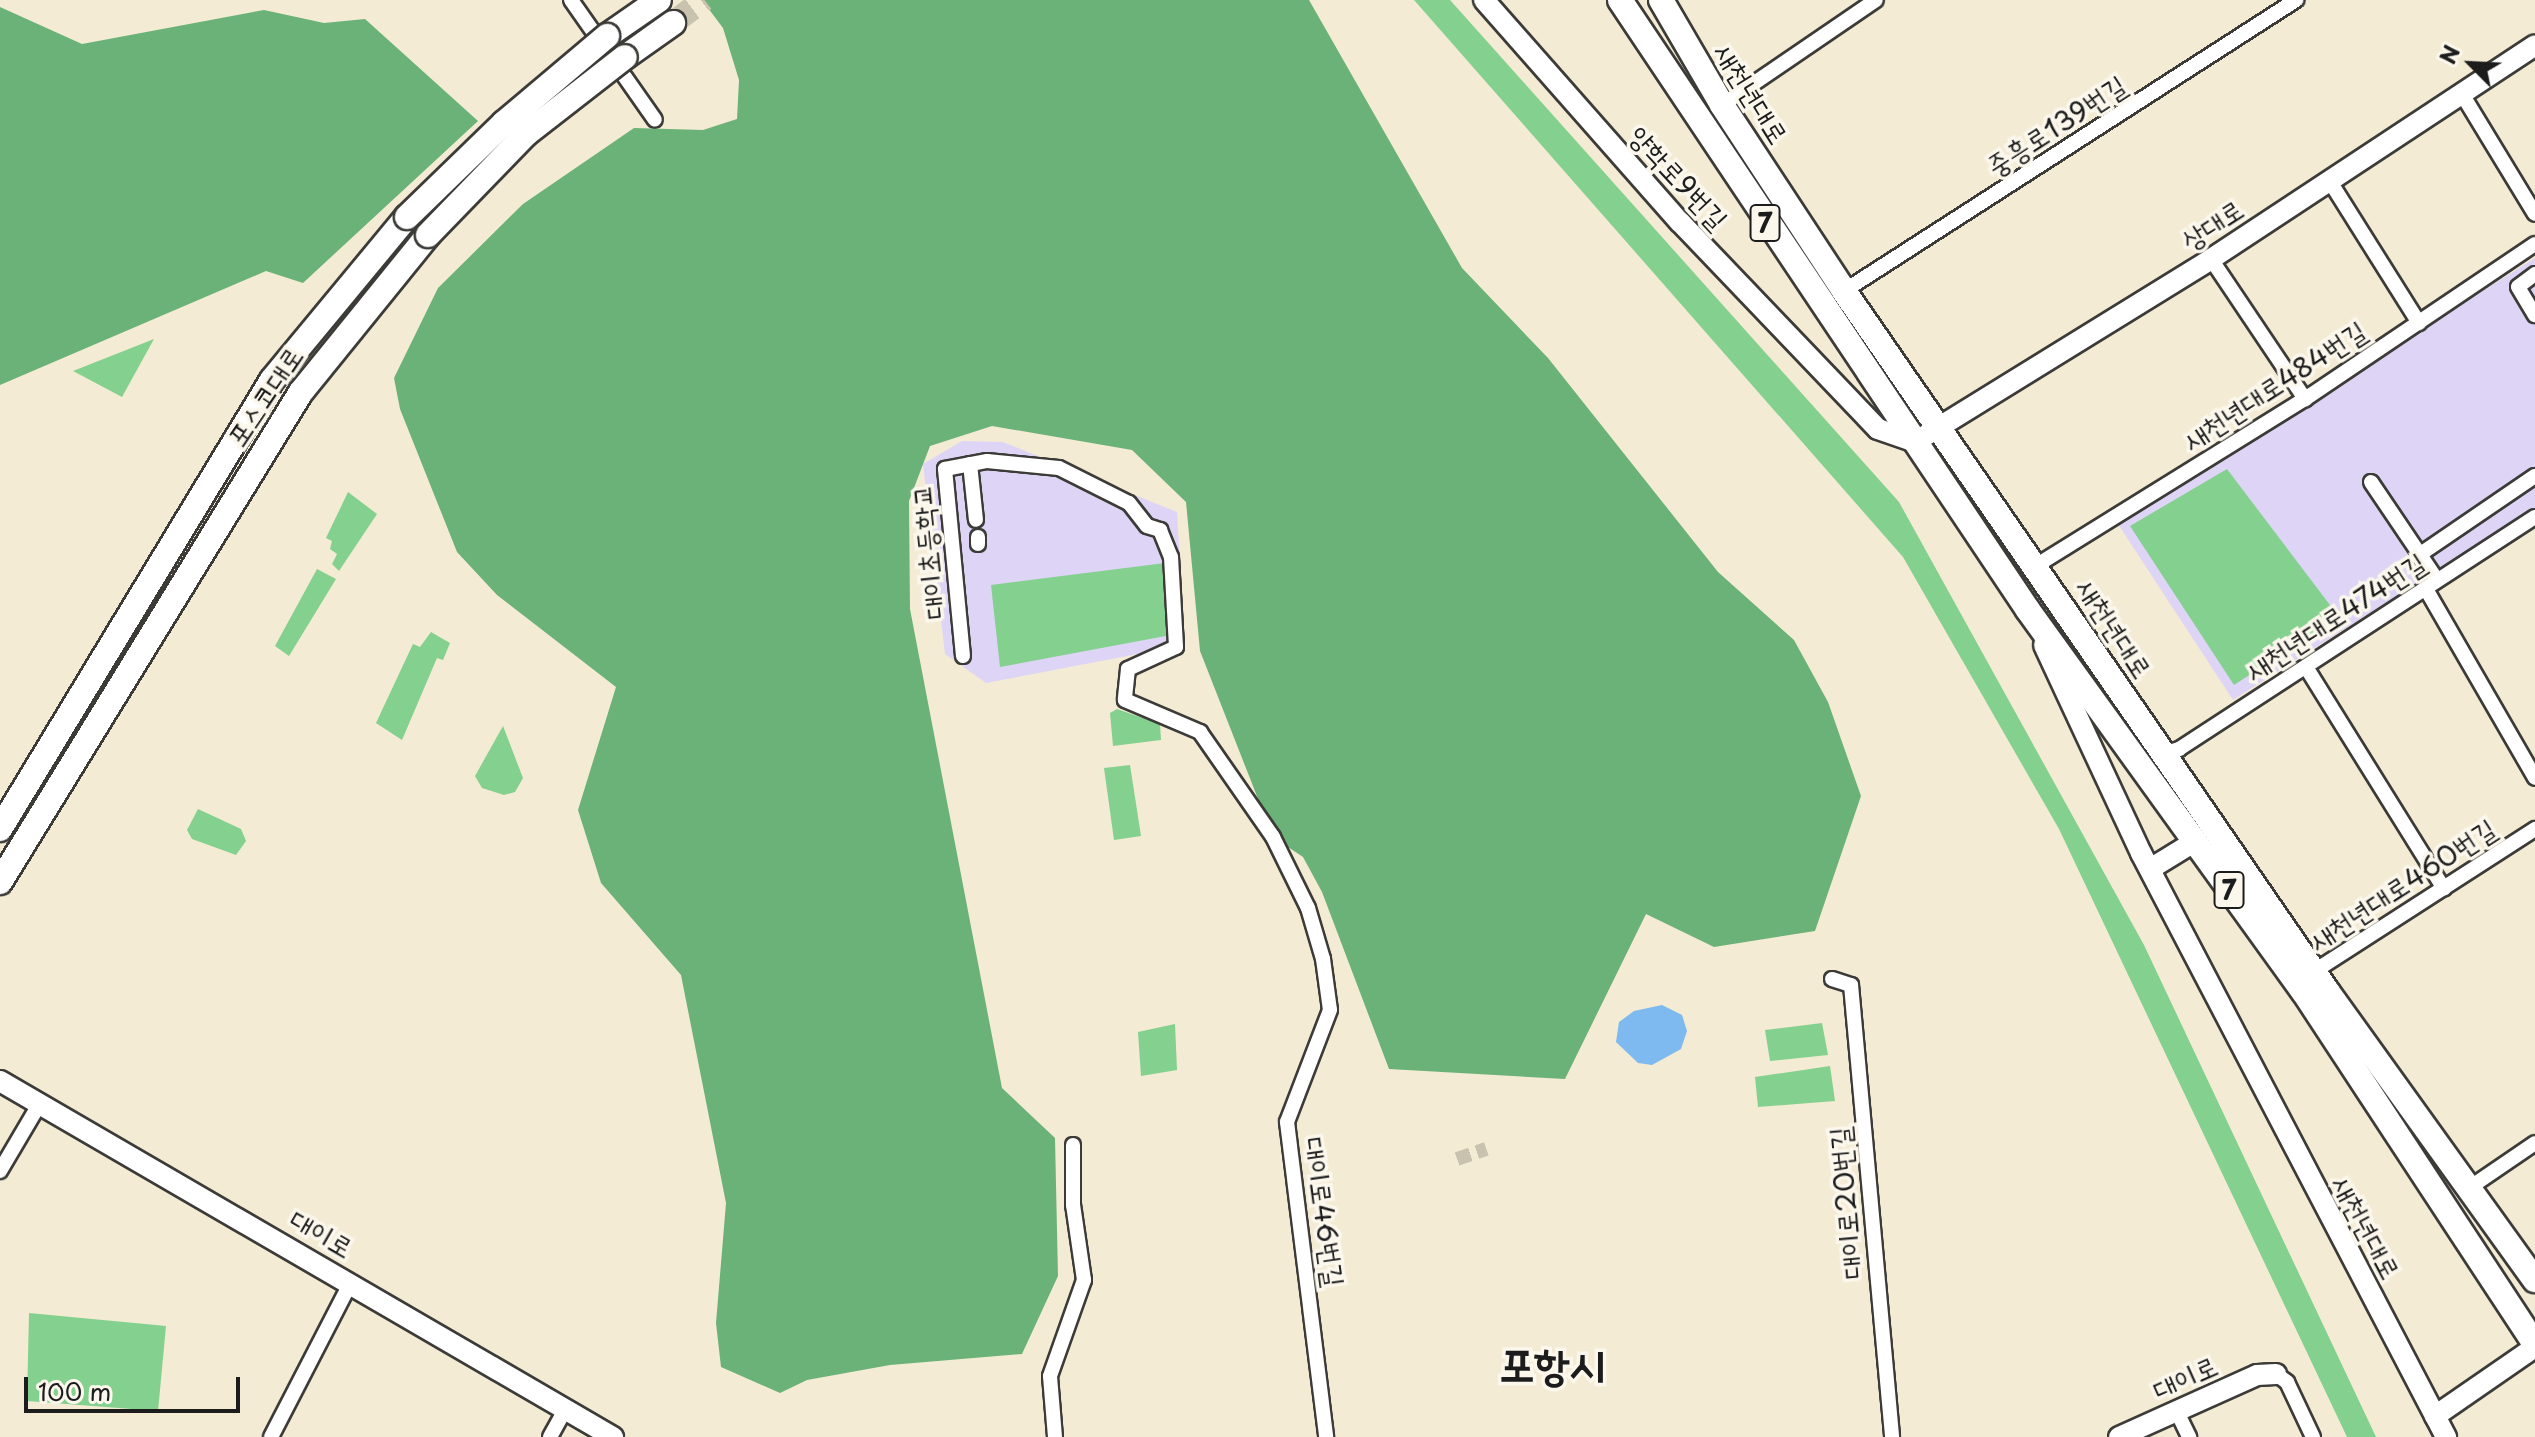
<!DOCTYPE html>
<meta charset="utf-8">
<style>
body{margin:0}
#map{position:relative;width:2535px;height:1437px;overflow:hidden;background:#f3ebd4;font-family:"Playpen Sans","Poor Story",sans-serif}
div>[style]{position:absolute}
.built>*{inset:0;background:#ded5f6}
.green>*{inset:0;background:#84d08e}
.forest>*{inset:0;background:#6bb279}
.water>*{inset:0;background:#7eb9f0}
.street-tunnel>*{height:14px;margin-top:-7px;transform-origin:0;background:repeating-linear-gradient(90deg,#c8c2af 0 14px,transparent 0 21px)}
.primary-tunnel>*{height:24px;margin-top:-12px;transform-origin:0;background:repeating-linear-gradient(90deg,#c8c2af 0 24px,transparent 0 36px)}
.roads{filter:drop-shadow(2px 0 #3c3b38) drop-shadow(-2px 0 #3c3b38) drop-shadow(0 2px #3c3b38) drop-shadow(0 -2px #3c3b38)}
.street>*{height:14px;margin:-7px;padding:0 7px;transform-origin:7px;border-radius:7px;background:#fff}
.secondary>*{height:20px;margin:-10px;padding:0 10px;transform-origin:10px;border-radius:10px;background:#fff}
.primary>*{height:24px;margin:-12px;padding:0 12px;transform-origin:12px;border-radius:12px;background:#fff}
.bridges{filter:drop-shadow(2px 0 #3c3b38) drop-shadow(-2px 0 #3c3b38) drop-shadow(0 2px #3c3b38) drop-shadow(0 -2px #3c3b38)}
.primary-bridge>*{height:24px;margin:-12px;padding:0 12px;transform-origin:12px;border-radius:12px;background:#fff}
span{translate:-50% -50%;white-space:nowrap;text-align:center;line-height:1.15;-webkit-text-stroke:7px #fbf7ec;paint-order:stroke}
.shield-label span{padding:2px 6px;background:#fbf7ec;border:2px solid;border-radius:6px;-webkit-text-stroke-width:0}
.shield-label{font-size:26px;color:#1c1c1c;font-weight:700}
.street-label{font-size:28px;color:#1c1c1c}
.town-label{font-size:44px;color:#1c1c1c;font-weight:700}
.north{position:absolute;left:2431px;top:24px;width:80px;height:80px;-webkit-text-stroke:6px #fbf7ec;paint-order:stroke;rotate:294deg;font-size:22px;font-weight:700;line-height:32px;text-align:center;color:#1c1c1c}
.north::after{content:'';display:block;margin:auto;width:28px;height:36px;background:#1c1c1c;clip-path:polygon(50% 0,100% 100%,50% 72%,0 100%)}
.scale{position:absolute;left:24px;top:1377px;width:216px;height:36px;box-sizing:border-box;border:4px solid #1c1c1c;border-top:0;padding-left:10px;font-size:24px;line-height:28px;white-space:nowrap;color:#1c1c1c;-webkit-text-stroke:6px #fbf7ec;paint-order:stroke}
</style>
<div id="map">
<div class="built">
<div style="clip-path:polygon(2535px 258px,2535px 508px,2233px 700px,2116px 521px)"></div>
<div style="clip-path:polygon(962px 441px,1003px 442px,1177px 512px,1185px 645px,986px 683px,945px 654px,923px 464px)"></div>
</div>
<div class="green">
<div style="clip-path:polygon(1414px 0,1450px 0,1899px 502px,2144px 945px,2376px 1437px,2347px 1437px,2059px 829px,1903px 557px)"></div>
<div style="clip-path:polygon(154px 339px,122px 397px,73px 371px)"></div>
<div style="clip-path:polygon(2227px 469px,2339px 617px,2234px 685px,2130px 526px)"></div>
<div style="clip-path:polygon(348px 492px,377px 514px,339px 571px,332px 564px,337px 554px,330px 549px,332px 541px,326px 538px)"></div>
<div style="clip-path:polygon(1165px 563px,1171px 635px,1000px 667px,991px 585px)"></div>
<div style="clip-path:polygon(317px 569px,336px 579px,289px 656px,275px 646px)"></div>
<div style="clip-path:polygon(431px 632px,450px 643px,443px 660px,437px 658px,402px 740px,376px 723px,413px 644px,420px 647px)"></div>
<div style="clip-path:polygon(1117px 709px,1160px 724px,1161px 740px,1113px 746px,1110px 713px)"></div>
<div style="clip-path:polygon(503px 726px,523px 778px,515px 792px,504px 795px,482px 788px,475px 776px)"></div>
<div style="clip-path:polygon(1130px 765px,1141px 836px,1114px 840px,1104px 768px)"></div>
<div style="clip-path:polygon(198px 809px,241px 829px,246px 841px,236px 855px,192px 839px,187px 830px)"></div>
<div style="clip-path:polygon(1822px 1023px,1828px 1055px,1770px 1061px,1765px 1030px)"></div>
<div style="clip-path:polygon(1175px 1024px,1177px 1070px,1141px 1076px,1138px 1032px)"></div>
<div style="clip-path:polygon(1830px 1066px,1835px 1101px,1758px 1107px,1755px 1077px)"></div>
<div style="clip-path:polygon(29px 1313px,166px 1326px,158px 1411px,27px 1401px)"></div>
</div>
<div class="forest">
<div style="clip-path:polygon(702px 0,1309px 0,1462px 268px,1548px 358px,1718px 572px,1794px 640px,1828px 702px,1861px 796px,1815px 931px,1714px 947px,1646px 914px,1565px 1079px,1389px 1069px,1322px 892px,1303px 857px,1273px 837px,1200px 651px,1186px 502px,1132px 450px,992px 426px,930px 446px,909px 501px,910px 609px,1002px 1088px,1055px 1138px,1058px 1276px,1022px 1354px,890px 1365px,807px 1380px,780px 1393px,721px 1367px,716px 1323px,726px 1203px,681px 975px,601px 883px,578px 810px,616px 687px,497px 595px,457px 552px,400px 409px,394px 378px,438px 288px,523px 204px,634px 128px,703px 130px,737px 119px,739px 80px,723px 28px)"></div>
<div style="clip-path:polygon(0 7px,82px 44px,264px 10px,324px 23px,365px 19px,478px 121px,303px 283px,266px 271px,0 385px)"></div>
</div>
<div class="water">
<div style="clip-path:polygon(1662px 1005px,1682px 1015px,1687px 1031px,1681px 1049px,1652px 1065px,1638px 1063px,1616px 1042px,1619px 1022px,1634px 1011px)"></div>
</div>
<div class="street-tunnel">
<div style="left:1457px;top:1159px;width:31px;rotate:-19deg"></div>
</div>
<div class="primary-tunnel">
<div style="left:673px;top:23px;width:39px;rotate:-37deg"></div>
</div>
<div class="roads">
<div class="street">
<div style="left:571px;top:0;width:146px;rotate:55deg"></div>
<div style="left:2462px;top:94px;width:140px;rotate:58.7deg"></div>
<div style="left:1722px;top:105px;width:186px;rotate:-34.3deg"></div>
<div style="left:2329px;top:180px;width:169px;rotate:57.8deg"></div>
<div style="left:2211px;top:259px;width:169px;rotate:56.1deg"></div>
<div style="left:2535px;top:274px;width:21px;rotate:143deg"></div>
<div style="left:2518px;top:287px;width:33px;rotate:59deg"></div>
<div style="left:1844px;top:291px;width:538px;rotate:-32.77deg"></div>
<div style="left:970px;top:464px;width:56px;rotate:83.9deg"></div>
<div style="left:2371px;top:482px;width:118px;rotate:56deg"></div>
<div style="left:978px;top:537px;width:7px;rotate:90deg"></div>
<div style="left:2419px;top:555px;width:140px;rotate:-34.3deg"></div>
<div style="left:2037px;top:565px;width:315px;rotate:-31.8deg"></div>
<div style="left:2305px;top:399px;width:277px;rotate:-34deg"></div>
<div style="left:2426px;top:589px;width:218px;rotate:60deg"></div>
<div style="left:963px;top:656px;width:188px;rotate:-95.5deg"></div>
<div style="left:945px;top:469px;width:43px;rotate:-10.8deg"></div>
<div style="left:987px;top:461px;width:72px;rotate:5.6deg"></div>
<div style="left:1059px;top:468px;width:78px;rotate:26.6deg"></div>
<div style="left:1129px;top:503px;width:29px;rotate:52deg"></div>
<div style="left:1147px;top:526px;width:14px;rotate:17deg"></div>
<div style="left:1160px;top:530px;width:29px;rotate:68deg"></div>
<div style="left:1171px;top:557px;width:90px;rotate:86.8deg"></div>
<div style="left:1176px;top:647px;width:53px;rotate:155.4deg"></div>
<div style="left:1128px;top:669px;width:31px;rotate:96deg"></div>
<div style="left:1125px;top:700px;width:82px;rotate:23.1deg"></div>
<div style="left:1200px;top:732px;width:128px;rotate:55.2deg"></div>
<div style="left:1273px;top:837px;width:79px;rotate:63.8deg"></div>
<div style="left:1308px;top:908px;width:53px;rotate:73.6deg"></div>
<div style="left:1323px;top:959px;width:51px;rotate:82.2deg"></div>
<div style="left:1330px;top:1010px;width:120px;rotate:111deg"></div>
<div style="left:1287px;top:1122px;width:317px;rotate:82.9deg"></div>
<div style="left:2306px;top:667px;width:261px;rotate:58.1deg"></div>
<div style="left:2162px;top:754px;width:18px;rotate:-16deg"></div>
<div style="left:2179px;top:749px;width:425px;rotate:-33.1deg"></div>
<div style="left:2310px;top:974px;width:268px;rotate:-32.8deg"></div>
<div style="left:1832px;top:979px;width:20px;rotate:18deg"></div>
<div style="left:1851px;top:985px;width:454px;rotate:84.8deg"></div>
<div style="left:0;top:1171px;width:79px;rotate:-59.5deg"></div>
<div style="left:2472px;top:1186px;width:76px;rotate:-34.3deg"></div>
<div style="left:2276px;top:1374px;width:14px;rotate:36deg"></div>
<div style="left:2287px;top:1382px;width:61px;rotate:64.7deg"></div>
<div style="left:2177px;top:1412px;width:28px;rotate:64deg"></div>
<div style="left:271px;top:1437px;width:174px;rotate:-62.7deg"></div>
<div style="left:550px;top:1437px;width:29px;rotate:-61deg"></div>
<div style="left:1055px;top:1437px;width:61px;rotate:-94.7deg"></div>
<div style="left:1050px;top:1376px;width:102px;rotate:-70.5deg"></div>
<div style="left:1084px;top:1280px;width:76px;rotate:-98.3deg"></div>
<div style="left:1073px;top:1205px;width:60px;rotate:-90deg"></div>
</div>
<div class="secondary">
<div style="left:1484px;top:0;width:296px;rotate:48.6deg"></div>
<div style="left:1680px;top:222px;width:286px;rotate:46.3deg"></div>
<div style="left:1878px;top:429px;width:39px;rotate:19deg"></div>
<div style="left:1915px;top:442px;width:348px;rotate:-31.7deg"></div>
<div style="left:2211px;top:259px;width:388px;rotate:-33.4deg"></div>
<div style="left:2044px;top:645px;width:230px;rotate:65deg"></div>
<div style="left:2141px;top:853px;width:659px;rotate:62.42deg"></div>
<div style="left:2150px;top:869px;width:52px;rotate:-31.5deg"></div>
<div style="left:0;top:1081px;width:709px;rotate:30.15deg"></div>
<div style="left:2435px;top:1416px;width:121px;rotate:-34.6deg"></div>
<div style="left:2119px;top:1437px;width:151px;rotate:-24.2deg"></div>
<div style="left:2257px;top:1375px;width:19px;rotate:-3deg"></div>
</div>
<div class="primary">
<div style="left:1620px;top:0;width:734px;rotate:56.22deg"></div>
<div style="left:2028px;top:610px;width:470px;rotate:54.2deg"></div>
<div style="left:2303px;top:991px;width:422px;rotate:56.7deg"></div>
<div style="left:1661px;top:0;width:121px;rotate:59.8deg"></div>
<div style="left:1722px;top:105px;width:222px;rotate:56.7deg"></div>
<div style="left:1844px;top:291px;width:850px;rotate:55.39deg"></div>
<div style="left:2327px;top:991px;width:356px;rotate:54.3deg"></div>
<div style="left:607px;top:36px;width:63px;rotate:-34.7deg"></div>
<div style="left:625px;top:57px;width:59px;rotate:-35.3deg"></div>
<div style="left:0;top:829px;width:525px;rotate:-58.79deg"></div>
<div style="left:272px;top:380px;width:212px;rotate:-50.4deg"></div>
<div style="left:0;top:882px;width:575px;rotate:-58.44deg"></div>
<div style="left:301px;top:392px;width:202px;rotate:-51deg"></div>
</div>
</div>
<div class="bridges">
<div class="primary-bridge">
<div style="left:407px;top:217px;width:135px;rotate:-44.1deg"></div>
<div style="left:504px;top:123px;width:135px;rotate:-40.2deg"></div>
<div style="left:428px;top:235px;width:141px;rotate:-45.9deg"></div>
<div style="left:526px;top:134px;width:125px;rotate:-37.9deg"></div>
</div>
</div>
<div class="shield-label">
<span style="left:1765px;top:223px">7</span>
<span style="left:2229px;top:890px">7</span>
</div>
<div class="street-label">
<span style="left:1752px;top:93px;rotate:58deg">새천년대로</span>
<span style="left:2056px;top:125px;rotate:-33deg">중흥로139번길</span>
<span style="left:1679px;top:177px;rotate:47deg">양학로9번길</span>
<span style="left:2212px;top:224px;rotate:-33deg">상대로</span>
<span style="left:2274px;top:385px;rotate:-33deg">새천년대로484번길</span>
<span style="left:264px;top:396px;rotate:-56deg">포스코대로</span>
<span style="left:927px;top:552px;rotate:-96deg">대이초등학교</span>
<span style="left:2335px;top:616px;rotate:-33deg">새천년대로474번길</span>
<span style="left:2115px;top:628px;rotate:57deg">새천년대로</span>
<span style="left:2402px;top:884px;rotate:-33deg">새천년대로460번길</span>
<span style="left:1845px;top:1203px;rotate:-95deg">대이로20번길</span>
<span style="left:1325px;top:1212px;rotate:82deg">대이로46번길</span>
<span style="left:2367px;top:1227px;rotate:62deg">새천년대로</span>
<span style="left:322px;top:1233px;rotate:30deg">대이로</span>
<span style="left:2185px;top:1377px;rotate:-24deg">대이로</span>
</div>
<div class="town-label">
<span style="left:1552px;top:1362px">포항시</span>
</div>
<div class="north">N</div>
<div class="scale">100 m</div>
</div>
